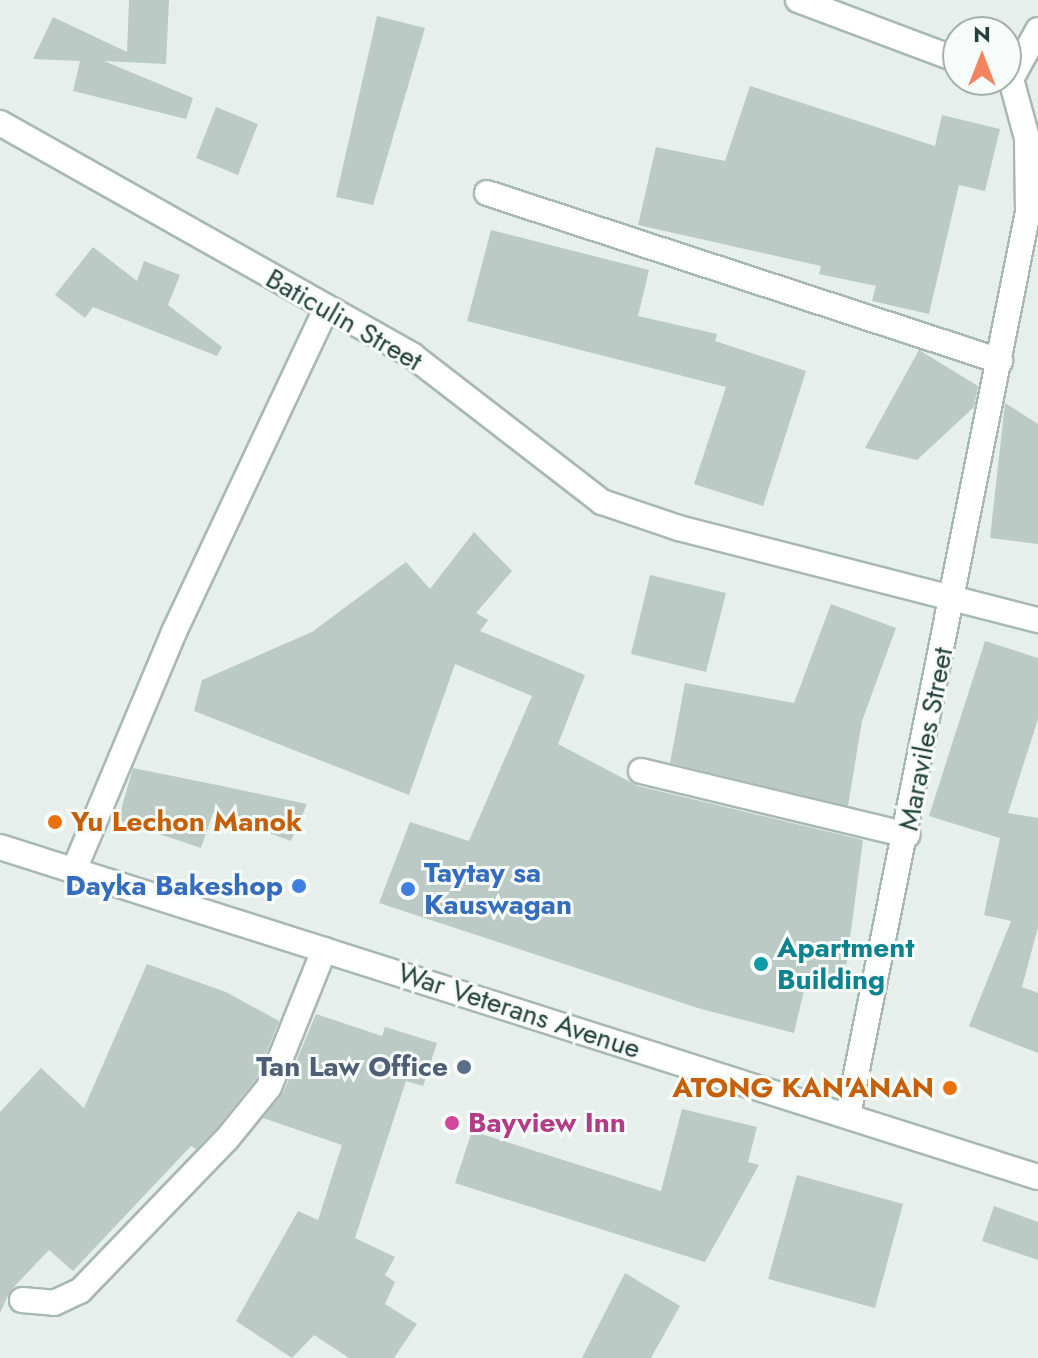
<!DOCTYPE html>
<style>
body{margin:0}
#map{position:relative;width:1038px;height:1358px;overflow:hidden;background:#e6efeb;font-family:Jost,sans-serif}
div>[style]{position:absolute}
.building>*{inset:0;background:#bbcac4}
.roads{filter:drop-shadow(2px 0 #a8b8b2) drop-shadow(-2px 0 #a8b8b2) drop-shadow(0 2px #a8b8b2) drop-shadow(0 -2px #a8b8b2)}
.minor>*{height:24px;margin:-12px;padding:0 12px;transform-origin:12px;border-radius:12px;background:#fff}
.secondary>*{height:24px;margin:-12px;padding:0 12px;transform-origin:12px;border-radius:12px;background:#fff}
.dots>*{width:22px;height:22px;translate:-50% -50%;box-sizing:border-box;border:4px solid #f7fbf9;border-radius:50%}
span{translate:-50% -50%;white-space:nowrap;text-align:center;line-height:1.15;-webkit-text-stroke:6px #f7fbf9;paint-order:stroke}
.street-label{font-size:28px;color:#24423a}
.food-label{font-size:28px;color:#c56008;font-weight:700}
.left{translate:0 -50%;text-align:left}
.right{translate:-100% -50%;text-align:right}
.shop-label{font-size:28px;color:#366cbe;font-weight:700}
.culture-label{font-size:28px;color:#0d838f;font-weight:700}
.service-label{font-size:28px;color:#4e5e75;font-weight:700}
.hotel-label{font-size:28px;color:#b23c85;font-weight:700}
.north{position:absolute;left:942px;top:16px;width:80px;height:80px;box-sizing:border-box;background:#f7fbf9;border:2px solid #a3b1ad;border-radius:50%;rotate:0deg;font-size:22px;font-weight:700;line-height:32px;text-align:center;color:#24423a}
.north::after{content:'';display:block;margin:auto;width:28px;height:36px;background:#f4845f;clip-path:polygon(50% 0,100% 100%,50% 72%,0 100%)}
</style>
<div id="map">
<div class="building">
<div style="clip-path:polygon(129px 0,169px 0,166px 64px,104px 61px,193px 98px,186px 119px,73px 91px,80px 61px,33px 59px,53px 17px,127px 52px)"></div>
<div style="clip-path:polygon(377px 16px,425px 28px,373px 205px,336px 197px)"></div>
<div style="clip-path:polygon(750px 86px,935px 146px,942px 115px,1000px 129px,985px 191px,959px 185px,929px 314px,872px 301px,876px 286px,819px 274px,821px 266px,638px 225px,656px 147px,725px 161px)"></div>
<div style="clip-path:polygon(216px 107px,258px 124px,238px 175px,196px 158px)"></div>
<div style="clip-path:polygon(491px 230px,649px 270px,638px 316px,717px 334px,715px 341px,806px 371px,763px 506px,694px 484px,726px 387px,467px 321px)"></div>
<div style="clip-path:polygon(93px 247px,137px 281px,144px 261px,180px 275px,168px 305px,222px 347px,217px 356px,93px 307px,85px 318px,55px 295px)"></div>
<div style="clip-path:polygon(919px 350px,978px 386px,974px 407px,917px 460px,865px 448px)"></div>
<div style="clip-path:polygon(1005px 403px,1038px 424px,1038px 544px,990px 538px)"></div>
<div style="clip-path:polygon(474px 532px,512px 571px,476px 613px,488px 620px,480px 631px,585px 675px,558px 744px,638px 786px,863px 840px,844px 983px,807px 978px,794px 1033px,701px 1009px,379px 903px,410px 822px,469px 841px,532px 696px,455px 664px,409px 795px,194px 711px,202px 680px,312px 632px,406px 562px,430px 589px)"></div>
<div style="clip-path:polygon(650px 575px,726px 593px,706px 672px,631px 654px)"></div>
<div style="clip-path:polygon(831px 604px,896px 628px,862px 721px,848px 806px,670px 763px,685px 683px,794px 703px)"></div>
<div style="clip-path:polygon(985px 641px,1038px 658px,1038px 719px,1008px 813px,1038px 818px,1038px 927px,1022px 987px,1038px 993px,1038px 1053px,969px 1026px,1011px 921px,984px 915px,1000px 838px,929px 816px)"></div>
<div style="clip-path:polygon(133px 768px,222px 786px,307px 804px,291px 841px,213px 813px,201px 848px,118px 820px)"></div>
<div style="clip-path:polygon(147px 964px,226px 992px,279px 1021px,256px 1079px,215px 1130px,196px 1149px,191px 1146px,73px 1271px,49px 1250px,10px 1291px,0 1313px,0 1112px,41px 1068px,84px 1108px)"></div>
<div style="clip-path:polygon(316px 1014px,382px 1036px,385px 1027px,437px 1043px,423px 1086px,406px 1081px,355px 1238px,395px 1257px,385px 1275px,395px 1282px,385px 1304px,417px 1324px,394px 1358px,349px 1358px,314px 1335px,292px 1358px,236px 1321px,298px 1211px,318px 1220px,342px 1145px,263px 1118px,283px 1093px)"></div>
<div style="clip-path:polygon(682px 1109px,757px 1127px,748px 1162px,759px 1165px,705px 1262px,455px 1183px,472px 1131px,661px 1191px)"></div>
<div style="clip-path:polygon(797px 1175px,903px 1204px,875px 1308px,768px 1279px)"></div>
<div style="clip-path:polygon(994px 1206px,1038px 1222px,1038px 1260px,982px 1241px)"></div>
<div style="clip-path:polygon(625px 1273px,680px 1306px,651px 1358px,582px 1358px)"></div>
</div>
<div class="roads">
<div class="minor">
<div style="left:798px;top:0;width:171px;rotate:20.6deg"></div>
<div style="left:0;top:123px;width:474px;rotate:29.4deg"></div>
<div style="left:413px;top:356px;width:239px;rotate:37.7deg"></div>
<div style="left:602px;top:502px;width:81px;rotate:18.7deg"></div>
<div style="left:679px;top:528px;width:371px;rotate:14.4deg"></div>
<div style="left:487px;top:193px;width:540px;rotate:18.13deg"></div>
<div style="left:641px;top:771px;width:274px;rotate:13.5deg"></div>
<div style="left:74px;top:870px;width:258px;rotate:-67.2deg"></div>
<div style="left:174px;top:632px;width:357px;rotate:-64.8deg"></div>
<div style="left:848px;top:1115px;width:921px;rotate:-78.73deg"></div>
<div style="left:1028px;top:212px;width:74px;rotate:-90.8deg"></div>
<div style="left:1027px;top:138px;width:61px;rotate:-105.2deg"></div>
<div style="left:1011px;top:79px;width:56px;rotate:-61.1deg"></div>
<div style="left:22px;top:1300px;width:32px;rotate:5deg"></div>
<div style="left:54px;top:1303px;width:29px;rotate:-25deg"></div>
<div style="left:80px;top:1291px;width:210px;rotate:-46deg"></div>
<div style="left:226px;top:1140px;width:68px;rotate:-50.9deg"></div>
<div style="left:269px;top:1087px;width:148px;rotate:-68.1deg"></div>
</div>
<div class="secondary">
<div style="left:0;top:847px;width:1089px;rotate:17.64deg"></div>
</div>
</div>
<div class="dots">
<div style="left:55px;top:822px;background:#e8710a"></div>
<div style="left:299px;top:886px;background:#3f7fe0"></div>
<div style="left:408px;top:889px;background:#3f7fe0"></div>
<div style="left:761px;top:964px;background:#0f9aa8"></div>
<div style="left:464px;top:1067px;background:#5c6f8a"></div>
<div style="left:950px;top:1088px;background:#e8710a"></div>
<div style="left:452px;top:1123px;background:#d1479c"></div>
</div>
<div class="street-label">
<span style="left:344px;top:320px;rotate:30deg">Baticulin Street</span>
<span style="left:926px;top:739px;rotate:-79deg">Maraviles Street</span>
<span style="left:519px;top:1011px;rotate:18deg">War Veterans Avenue</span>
</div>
<div class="food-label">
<span class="left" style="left:71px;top:822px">Yu Lechon Manok</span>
<span class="right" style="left:934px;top:1088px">ATONG KAN'ANAN</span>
</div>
<div class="shop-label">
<span class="left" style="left:424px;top:889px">Taytay sa<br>Kauswagan</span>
<span class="right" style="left:283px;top:886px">Dayka Bakeshop</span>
</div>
<div class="culture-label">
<span class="left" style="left:777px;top:964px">Apartment<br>Building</span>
</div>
<div class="service-label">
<span class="right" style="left:448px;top:1067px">Tan Law Office</span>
</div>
<div class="hotel-label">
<span class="left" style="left:468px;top:1123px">Bayview Inn</span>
</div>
<div class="north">N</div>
</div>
